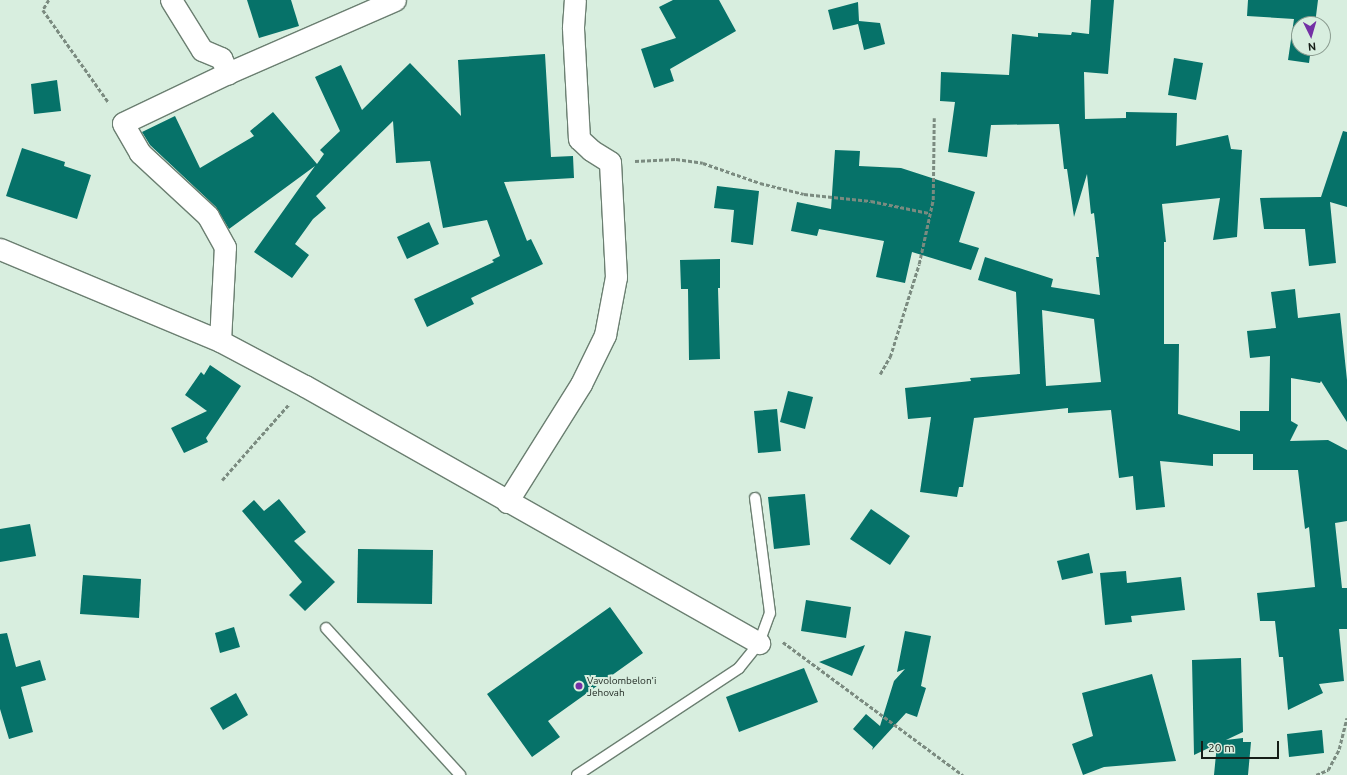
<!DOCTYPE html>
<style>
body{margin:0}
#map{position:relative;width:1347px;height:775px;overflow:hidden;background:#d8eedf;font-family:Ubuntu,sans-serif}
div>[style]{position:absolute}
.building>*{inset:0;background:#067269}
.path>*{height:2.5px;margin-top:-1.25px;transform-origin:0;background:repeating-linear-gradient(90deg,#7b8b80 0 4px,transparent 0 6px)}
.roads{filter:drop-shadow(1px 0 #6b7f71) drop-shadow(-1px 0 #6b7f71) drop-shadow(0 1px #6b7f71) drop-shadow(0 -1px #6b7f71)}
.lane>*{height:10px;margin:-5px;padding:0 5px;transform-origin:5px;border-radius:5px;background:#fff}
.street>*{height:21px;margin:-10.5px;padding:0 10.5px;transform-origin:10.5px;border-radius:10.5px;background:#fff}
.dots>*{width:11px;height:11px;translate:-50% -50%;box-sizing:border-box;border:2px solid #d8eedf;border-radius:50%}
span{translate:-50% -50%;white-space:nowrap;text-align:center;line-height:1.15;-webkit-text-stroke:4px #d8eedf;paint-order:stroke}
.poi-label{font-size:10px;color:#161e18}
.left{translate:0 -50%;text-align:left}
.north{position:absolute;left:1291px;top:16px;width:40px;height:40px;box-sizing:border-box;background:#d8eedf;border:1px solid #8a9b8f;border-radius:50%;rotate:175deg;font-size:11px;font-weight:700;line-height:16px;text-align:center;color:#161e18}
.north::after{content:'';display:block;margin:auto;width:14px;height:18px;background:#7330a5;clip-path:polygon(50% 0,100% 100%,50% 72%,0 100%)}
.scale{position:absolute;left:1201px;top:741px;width:78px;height:18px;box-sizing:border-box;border:2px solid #161e18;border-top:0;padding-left:5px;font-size:12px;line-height:14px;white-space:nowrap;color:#161e18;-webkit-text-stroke:3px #d8eedf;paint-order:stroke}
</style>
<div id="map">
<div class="building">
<div style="clip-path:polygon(247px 0,291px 0,299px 26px,259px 38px)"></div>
<div style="clip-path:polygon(673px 0,719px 0,736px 31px,670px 69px,674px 81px,654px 88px,641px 49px,676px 38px,659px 7px)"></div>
<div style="clip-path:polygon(evenodd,1091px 0,1114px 0,1108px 74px,1084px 72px,1085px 119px,1126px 118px,1126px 112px,1177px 113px,1176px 146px,1228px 135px,1231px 149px,1242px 150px,1237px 237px,1213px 240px,1220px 198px,1162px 204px,1166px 242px,1164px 242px,1164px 344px,1179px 344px,1178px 414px,1240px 431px,1240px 411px,1269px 411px,1270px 356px,1250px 358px,1247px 331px,1276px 328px,1271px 292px,1295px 289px,1298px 318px,1340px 313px,1347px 380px,1347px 422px,1321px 381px,1320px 383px,1291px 378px,1291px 421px,1298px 425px,1290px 441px,1328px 440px,1347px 450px,1347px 521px,1335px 523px,1342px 588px,1347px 588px,1347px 629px,1339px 629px,1344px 681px,1319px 684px,1323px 693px,1288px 710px,1283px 657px,1279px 657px,1275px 621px,1260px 621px,1257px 593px,1315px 587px,1309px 527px,1305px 529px,1298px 470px,1253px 470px,1253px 454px,1213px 454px,1213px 466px,1160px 461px,1165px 507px,1136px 510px,1133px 476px,1119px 478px,1111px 410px,1068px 413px,1068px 408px,974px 418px,963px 487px,959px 487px,957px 497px,920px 492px,931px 417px,908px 419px,905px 388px,971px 381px,970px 378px,1020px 374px,1016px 292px,978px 280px,985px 257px,1053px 279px,1051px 287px,1100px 295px,1096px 257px,1099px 257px,1094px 213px,1091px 214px,1087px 174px,1074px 217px,1067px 169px,1064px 169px,1059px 124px,991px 125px,987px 157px,948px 152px,955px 102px,940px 101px,941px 72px,1009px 75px,1012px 34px,1038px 37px,1038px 33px,1071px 35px,1072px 32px,1089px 34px,1091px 0,1042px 310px,1094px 319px,1101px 382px,1046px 386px,1042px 310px)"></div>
<div style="clip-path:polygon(1248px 0,1318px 0,1315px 24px,1299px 24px,1299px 48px,1311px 48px,1309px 63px,1288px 60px,1294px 19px,1247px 16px)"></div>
<div style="clip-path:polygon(858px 2px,859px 21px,880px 23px,885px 44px,864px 50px,858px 24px,833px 30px,828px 10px)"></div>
<div style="clip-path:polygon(545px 54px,551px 157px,573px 156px,574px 178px,504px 182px,527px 241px,531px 239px,543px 264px,471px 298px,474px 304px,427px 327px,414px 299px,494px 262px,492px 260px,500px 256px,487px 220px,443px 228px,430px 161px,396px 163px,393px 121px,316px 196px,326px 208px,313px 219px,295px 244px,309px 255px,292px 278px,254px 252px,315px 166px,229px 229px,216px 207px,150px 145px,142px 132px,175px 116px,200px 168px,254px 136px,250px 131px,273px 112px,317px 164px,324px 154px,320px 150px,340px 131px,315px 77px,341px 65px,362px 110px,410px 63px,461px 116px,458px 60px)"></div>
<div style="clip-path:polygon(1174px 58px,1203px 63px,1196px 100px,1168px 95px)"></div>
<div style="clip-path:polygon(57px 80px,61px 111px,34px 114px,31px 84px)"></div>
<div style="clip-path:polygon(1343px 131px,1347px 132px,1347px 207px,1330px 202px,1336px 263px,1309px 266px,1305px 229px,1264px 229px,1260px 198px,1321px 197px)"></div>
<div style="clip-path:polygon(22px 148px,65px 162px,64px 166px,91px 175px,77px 219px,6px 196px)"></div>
<div style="clip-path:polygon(835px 150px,860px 151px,859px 166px,901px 168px,975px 192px,959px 242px,979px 248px,971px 270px,912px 252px,905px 283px,876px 277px,884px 241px,819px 229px,817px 236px,791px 231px,797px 202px,831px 209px)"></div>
<div style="clip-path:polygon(717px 186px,759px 191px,753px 245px,731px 242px,734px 210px,714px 208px)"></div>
<div style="clip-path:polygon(429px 222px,439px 244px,407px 259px,397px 237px)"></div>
<div style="clip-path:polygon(720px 259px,720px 288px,718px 288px,720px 359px,689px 360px,688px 289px,681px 289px,680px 260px)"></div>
<div style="clip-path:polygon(210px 365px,241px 386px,206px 438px,208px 442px,184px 453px,171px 428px,207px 411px,185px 395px,201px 372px,204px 375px)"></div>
<div style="clip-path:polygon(788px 391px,813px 397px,805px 429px,780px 422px)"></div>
<div style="clip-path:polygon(777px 409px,781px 451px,758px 453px,754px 411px)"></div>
<div style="clip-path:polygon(805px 494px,810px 545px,774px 549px,768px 497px)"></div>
<div style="clip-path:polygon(279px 499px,306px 532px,294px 541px,335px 582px,305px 611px,289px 595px,302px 582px,242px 511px,254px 500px,264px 511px)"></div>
<div style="clip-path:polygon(871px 509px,910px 536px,890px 565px,850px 539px)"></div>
<div style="clip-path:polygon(30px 524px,36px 556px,0 562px,0 529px)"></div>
<div style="clip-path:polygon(358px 549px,433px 550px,432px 604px,357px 603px)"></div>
<div style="clip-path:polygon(1089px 553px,1093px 573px,1062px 580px,1057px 561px)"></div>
<div style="clip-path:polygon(1126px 571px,1127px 583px,1181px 577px,1185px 610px,1131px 616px,1132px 622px,1105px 625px,1100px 573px)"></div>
<div style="clip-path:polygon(83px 575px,141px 579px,139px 618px,80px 614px)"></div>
<div style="clip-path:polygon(806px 600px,851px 607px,846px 638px,801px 631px)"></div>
<div style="clip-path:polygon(610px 607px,643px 653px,548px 721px,560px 737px,532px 757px,487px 694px)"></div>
<div style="clip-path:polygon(234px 627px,240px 647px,220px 653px,215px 633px)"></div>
<div style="clip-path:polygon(905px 631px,931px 636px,921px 686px,926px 688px,917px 717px,906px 713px,872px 750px,873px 747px,853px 729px,866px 714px,880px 726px,894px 681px,905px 669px,897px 672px)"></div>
<div style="clip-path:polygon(7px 633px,16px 667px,40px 660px,46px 680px,21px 687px,33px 732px,9px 739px,0 709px,0 634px)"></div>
<div style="clip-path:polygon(865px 645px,852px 676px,819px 662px)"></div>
<div style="clip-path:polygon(1241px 658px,1243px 732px,1226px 740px,1243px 738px,1243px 742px,1251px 742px,1248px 775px,1214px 775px,1217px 744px,1194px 755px,1192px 660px)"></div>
<div style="clip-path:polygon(804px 668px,818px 702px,739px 732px,726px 697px)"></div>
<div style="clip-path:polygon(1152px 674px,1176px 761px,1104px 767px,1083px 775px,1072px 744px,1093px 736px,1082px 693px)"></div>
<div style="clip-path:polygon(236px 693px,248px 715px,223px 730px,210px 708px)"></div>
<div style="clip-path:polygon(1322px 730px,1324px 753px,1289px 757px,1287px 734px)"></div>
</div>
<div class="path">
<div style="left:49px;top:0;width:12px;rotate:121deg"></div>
<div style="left:43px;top:10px;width:114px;rotate:54.6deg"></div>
<div style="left:635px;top:161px;width:41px;rotate:-2.8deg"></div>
<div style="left:676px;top:159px;width:27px;rotate:8deg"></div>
<div style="left:703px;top:163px;width:60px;rotate:19.3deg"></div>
<div style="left:760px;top:183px;width:45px;rotate:14deg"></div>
<div style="left:804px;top:194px;width:67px;rotate:6deg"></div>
<div style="left:871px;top:201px;width:59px;rotate:11.7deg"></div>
<div style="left:880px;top:374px;width:20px;rotate:-60deg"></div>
<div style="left:890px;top:357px;width:97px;rotate:-72.7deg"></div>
<div style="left:919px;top:264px;width:66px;rotate:-77.7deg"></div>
<div style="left:933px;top:200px;width:82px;rotate:-89.3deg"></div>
<div style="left:222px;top:480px;width:101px;rotate:-48.6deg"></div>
<div style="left:783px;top:642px;width:224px;rotate:36.5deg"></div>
<div style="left:1316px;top:775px;width:13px;rotate:-23deg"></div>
<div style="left:1328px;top:770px;width:24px;rotate:-62deg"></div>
<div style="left:1339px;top:749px;width:32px;rotate:-76deg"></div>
</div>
<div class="roads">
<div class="lane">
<div style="left:326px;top:628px;width:199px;rotate:47.6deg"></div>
<div style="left:577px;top:775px;width:194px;rotate:-33.4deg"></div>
<div style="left:739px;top:668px;width:32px;rotate:-51deg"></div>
<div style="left:759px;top:643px;width:32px;rotate:-70deg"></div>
<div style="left:770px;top:613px;width:116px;rotate:-97.4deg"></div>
</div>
<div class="street">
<div style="left:171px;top:0;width:59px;rotate:58.2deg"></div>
<div style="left:202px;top:50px;width:21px;rotate:23deg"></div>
<div style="left:221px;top:58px;width:17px;rotate:65deg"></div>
<div style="left:0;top:249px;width:238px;rotate:22.7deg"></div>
<div style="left:220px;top:341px;width:96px;rotate:27.9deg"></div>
<div style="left:305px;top:386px;width:522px;rotate:29.51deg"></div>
<div style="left:220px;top:341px;width:94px;rotate:-87deg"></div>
<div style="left:225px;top:247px;width:35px;rotate:-119deg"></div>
<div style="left:208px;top:216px;width:93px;rotate:-137.2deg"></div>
<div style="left:140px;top:153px;width:34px;rotate:-120deg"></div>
<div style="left:123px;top:123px;width:116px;rotate:-25.5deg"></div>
<div style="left:228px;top:73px;width:182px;rotate:-23.6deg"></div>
<div style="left:507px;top:502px;width:139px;rotate:-57.9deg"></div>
<div style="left:581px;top:384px;width:55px;rotate:-63.9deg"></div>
<div style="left:605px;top:335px;width:59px;rotate:-79.3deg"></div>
<div style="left:616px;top:277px;width:115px;rotate:-93deg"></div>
<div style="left:610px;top:162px;width:22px;rotate:-148deg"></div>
<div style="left:591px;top:150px;width:16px;rotate:-137deg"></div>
<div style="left:579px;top:139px;width:112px;rotate:-93.1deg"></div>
<div style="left:573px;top:27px;width:27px;rotate:-86deg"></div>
</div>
</div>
<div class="dots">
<div style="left:579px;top:686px;background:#7330a5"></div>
</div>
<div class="poi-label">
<span class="left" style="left:587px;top:686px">Vavolombelon'i<br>Jehovah</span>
</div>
<div class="north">N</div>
<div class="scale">20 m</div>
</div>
